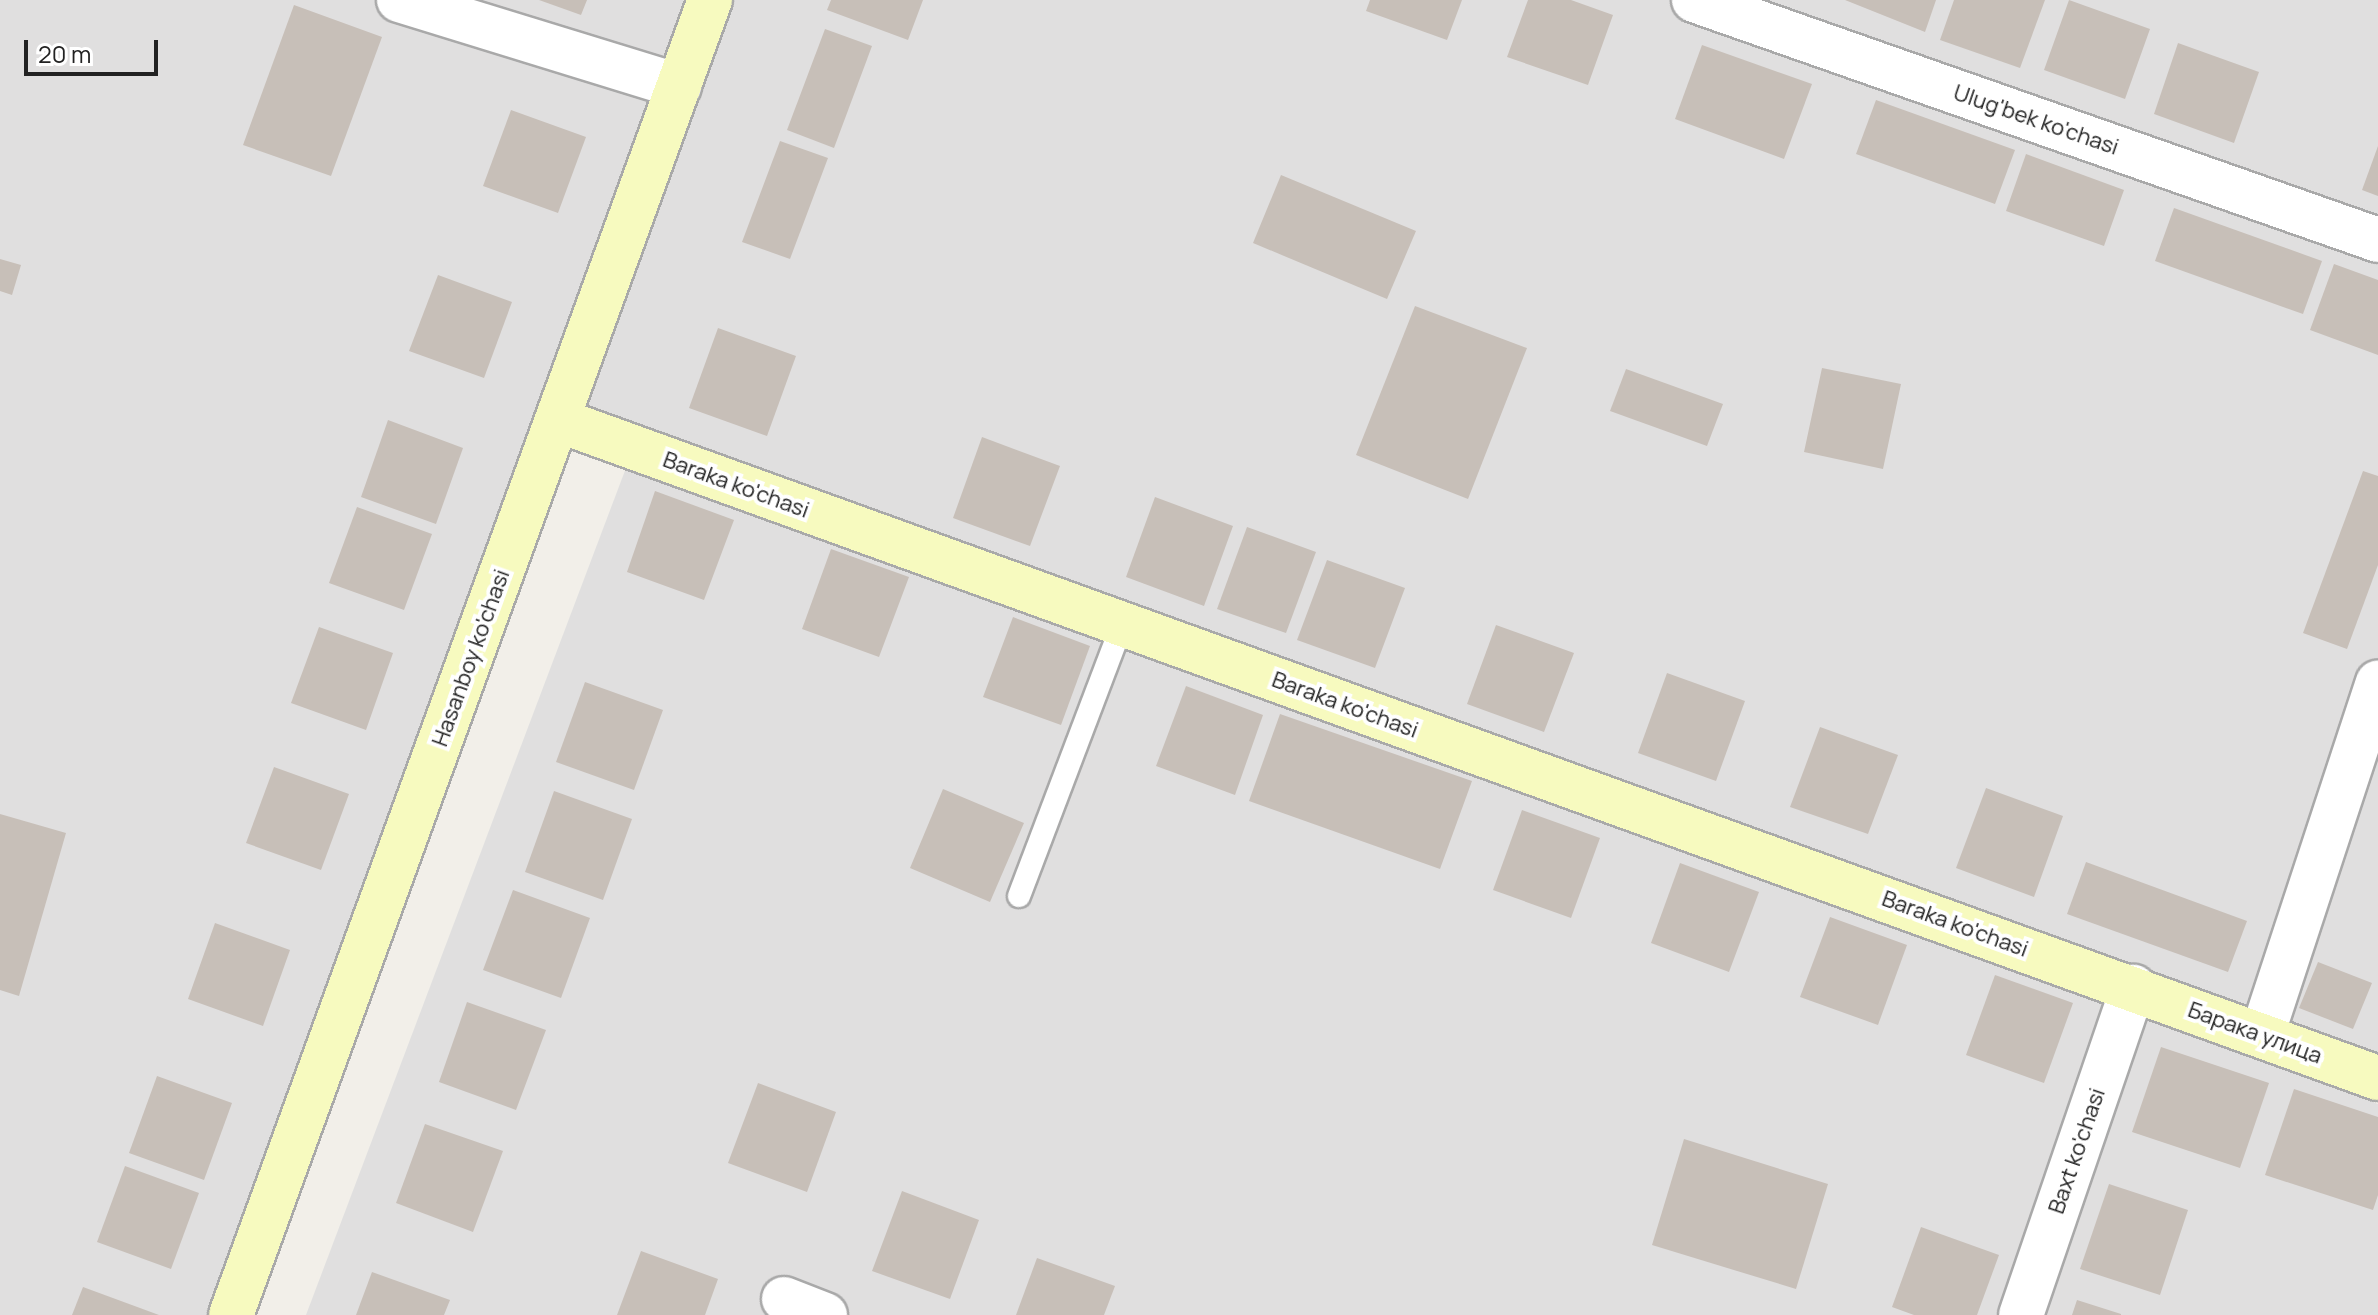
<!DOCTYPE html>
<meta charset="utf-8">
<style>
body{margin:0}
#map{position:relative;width:2378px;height:1315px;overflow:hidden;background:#f2efe9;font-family:Manrope,sans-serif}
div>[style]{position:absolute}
.residential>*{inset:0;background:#e0dfdf}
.building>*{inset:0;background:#c7bfb8}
.roads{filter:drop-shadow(2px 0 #a9a9a9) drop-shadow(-2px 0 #a9a9a9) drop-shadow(0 2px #a9a9a9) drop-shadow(0 -2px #a9a9a9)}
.lane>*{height:22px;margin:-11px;padding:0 11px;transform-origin:11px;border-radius:11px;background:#fff}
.street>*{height:44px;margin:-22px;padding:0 22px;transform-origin:22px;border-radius:22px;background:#fff}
.secondary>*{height:44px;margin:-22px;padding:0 22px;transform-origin:22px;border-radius:22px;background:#f7fabf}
span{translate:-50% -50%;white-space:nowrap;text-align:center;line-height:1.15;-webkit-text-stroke:8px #fff;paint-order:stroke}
.street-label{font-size:22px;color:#222}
.scale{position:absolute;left:24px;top:40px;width:134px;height:36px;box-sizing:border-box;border:4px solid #222;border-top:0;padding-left:10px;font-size:24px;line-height:28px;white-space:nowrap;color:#222;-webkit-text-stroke:6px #fff;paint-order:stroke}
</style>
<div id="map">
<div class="residential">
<div style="clip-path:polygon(0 0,2378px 0,2378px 1065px,550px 401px,229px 1315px,0 1315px)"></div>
<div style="clip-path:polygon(626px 468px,2095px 993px,2378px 1104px,2378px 1315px,306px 1315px)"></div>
</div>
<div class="building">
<div style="clip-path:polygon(539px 0,587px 0,581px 15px)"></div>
<div style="clip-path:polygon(831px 0,923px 0,908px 40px,827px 10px)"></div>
<div style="clip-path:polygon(1370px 0,1462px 0,1447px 40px,1366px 11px)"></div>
<div style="clip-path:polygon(1528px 0,1571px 0,1613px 15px,1588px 85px,1507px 57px)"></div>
<div style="clip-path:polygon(1845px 0,1936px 0,1925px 32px)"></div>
<div style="clip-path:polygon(1954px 0,2045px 0,2020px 68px,1940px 40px)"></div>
<div style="clip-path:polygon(2069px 0,2150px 29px,2125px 99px,2044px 70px)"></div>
<div style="clip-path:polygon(294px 5px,382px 37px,331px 176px,243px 145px)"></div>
<div style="clip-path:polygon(825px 29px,872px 46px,834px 148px,787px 130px)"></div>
<div style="clip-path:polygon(2178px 43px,2259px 72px,2234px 143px,2154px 114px)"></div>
<div style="clip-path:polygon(1702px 45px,1812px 84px,1784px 159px,1675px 119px)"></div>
<div style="clip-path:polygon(1876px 100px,2015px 150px,1995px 204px,1856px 154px)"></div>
<div style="clip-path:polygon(511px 110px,586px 137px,558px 213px,483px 186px)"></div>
<div style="clip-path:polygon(780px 141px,828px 158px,790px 259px,742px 242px)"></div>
<div style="clip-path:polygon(2378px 146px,2378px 196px,2362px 190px)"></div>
<div style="clip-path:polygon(2026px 154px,2124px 190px,2104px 246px,2006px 211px)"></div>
<div style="clip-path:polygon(1281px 175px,1416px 231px,1387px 299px,1253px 243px)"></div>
<div style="clip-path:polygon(2174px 208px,2322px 261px,2303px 314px,2155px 261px)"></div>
<div style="clip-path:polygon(0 259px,21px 265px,12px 295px,0 291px)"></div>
<div style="clip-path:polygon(2334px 264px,2378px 280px,2378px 355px,2310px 330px)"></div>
<div style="clip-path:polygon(438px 275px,512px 302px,484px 378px,409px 351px)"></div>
<div style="clip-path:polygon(1415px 306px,1527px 348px,1468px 499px,1356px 455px)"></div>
<div style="clip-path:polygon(718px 328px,796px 356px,767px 436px,689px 408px)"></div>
<div style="clip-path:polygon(1822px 368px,1901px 384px,1883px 469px,1804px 452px)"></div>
<div style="clip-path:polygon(1626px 369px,1723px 404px,1707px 446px,1610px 411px)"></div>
<div style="clip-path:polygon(388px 420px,463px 448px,436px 524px,361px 497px)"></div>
<div style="clip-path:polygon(982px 437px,1060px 466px,1030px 546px,953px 518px)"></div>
<div style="clip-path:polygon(2363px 471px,2378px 476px,2378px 565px,2347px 649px,2303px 633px)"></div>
<div style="clip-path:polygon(655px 491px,734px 520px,704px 600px,627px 572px)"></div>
<div style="clip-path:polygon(1155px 497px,1233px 526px,1204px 606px,1126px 577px)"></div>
<div style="clip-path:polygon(357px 507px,432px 534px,404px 610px,329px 583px)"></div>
<div style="clip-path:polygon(1247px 527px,1316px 552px,1286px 633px,1217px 609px)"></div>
<div style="clip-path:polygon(831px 549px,909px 577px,879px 657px,802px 629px)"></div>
<div style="clip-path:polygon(1327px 560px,1405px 588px,1375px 668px,1297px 640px)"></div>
<div style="clip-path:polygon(1013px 617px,1090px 646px,1061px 725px,983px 697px)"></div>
<div style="clip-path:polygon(1496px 625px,1574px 653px,1544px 732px,1467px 704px)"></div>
<div style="clip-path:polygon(319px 627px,393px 653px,366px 730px,291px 703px)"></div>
<div style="clip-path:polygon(1667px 673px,1745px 701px,1716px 781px,1638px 753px)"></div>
<div style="clip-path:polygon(585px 682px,663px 710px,634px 790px,556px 762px)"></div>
<div style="clip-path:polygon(1186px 686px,1263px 715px,1235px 795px,1156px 766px)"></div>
<div style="clip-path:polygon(1280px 714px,1472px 781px,1440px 869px,1249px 801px)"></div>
<div style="clip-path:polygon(1820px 727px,1898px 755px,1868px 834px,1790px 807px)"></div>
<div style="clip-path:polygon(274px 767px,349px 794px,321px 870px,246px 843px)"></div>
<div style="clip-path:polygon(1986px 788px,2063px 816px,2034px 897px,1956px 868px)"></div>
<div style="clip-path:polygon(943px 789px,1024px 823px,990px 902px,910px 868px)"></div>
<div style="clip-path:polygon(554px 791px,632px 819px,603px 900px,525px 872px)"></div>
<div style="clip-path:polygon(1522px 810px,1600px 838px,1571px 918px,1493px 890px)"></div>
<div style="clip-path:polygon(0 814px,66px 833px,19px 996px,0 990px)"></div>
<div style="clip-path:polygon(2086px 862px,2247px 921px,2228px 972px,2067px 914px)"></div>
<div style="clip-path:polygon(1680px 863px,1759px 892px,1729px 972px,1651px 943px)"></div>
<div style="clip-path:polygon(513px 890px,590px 918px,561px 998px,483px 970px)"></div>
<div style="clip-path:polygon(1830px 917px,1907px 945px,1878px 1025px,1800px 997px)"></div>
<div style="clip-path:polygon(215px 923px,290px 950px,263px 1026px,188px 999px)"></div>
<div style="clip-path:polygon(2318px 962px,2372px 983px,2353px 1029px,2299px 1008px)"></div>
<div style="clip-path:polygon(1995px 975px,2073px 1003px,2044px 1083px,1966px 1055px)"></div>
<div style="clip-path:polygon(467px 1002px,546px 1030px,516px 1110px,439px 1082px)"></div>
<div style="clip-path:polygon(2161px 1047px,2269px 1083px,2240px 1168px,2132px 1132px)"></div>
<div style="clip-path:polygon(157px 1076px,232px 1103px,204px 1180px,129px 1153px)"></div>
<div style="clip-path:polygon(758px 1083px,836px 1112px,807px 1192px,728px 1163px)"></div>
<div style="clip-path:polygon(2294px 1089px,2378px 1117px,2378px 1195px,2373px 1210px,2265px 1175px)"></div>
<div style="clip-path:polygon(425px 1124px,503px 1151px,473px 1232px,396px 1203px)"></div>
<div style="clip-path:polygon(1684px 1139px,1828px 1184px,1796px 1289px,1652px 1245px)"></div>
<div style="clip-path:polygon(125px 1166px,199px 1193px,171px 1269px,97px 1242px)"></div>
<div style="clip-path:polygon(2109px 1184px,2188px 1210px,2160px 1295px,2080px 1269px)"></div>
<div style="clip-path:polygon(902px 1191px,979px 1220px,950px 1299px,872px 1271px)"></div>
<div style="clip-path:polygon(1921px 1227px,1999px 1255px,1977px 1315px,1914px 1315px,1892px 1307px)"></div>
<div style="clip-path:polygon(641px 1251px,718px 1279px,705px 1315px,617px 1315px)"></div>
<div style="clip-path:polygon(1037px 1258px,1115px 1286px,1104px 1315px,1016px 1315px)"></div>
<div style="clip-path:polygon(372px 1272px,450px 1300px,444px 1315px,356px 1315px)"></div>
<div style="clip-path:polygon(83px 1287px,159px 1315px,72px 1315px)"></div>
<div style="clip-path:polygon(2077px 1300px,2121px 1314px,2121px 1315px,2072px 1315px)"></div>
</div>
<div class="roads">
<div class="lane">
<div style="left:1019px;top:896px;width:290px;rotate:-69.2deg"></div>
</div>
<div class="street">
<div style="left:399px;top:0;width:293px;rotate:17.1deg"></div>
<div style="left:1694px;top:0;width:725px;rotate:19.33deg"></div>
<div style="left:2262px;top:1035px;width:371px;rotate:-71.8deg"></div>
<div style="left:784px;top:1299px;width:44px;rotate:21.3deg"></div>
<div style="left:2021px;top:1315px;width:347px;rotate:-71.1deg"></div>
</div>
<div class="secondary">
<div style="left:558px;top:420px;width:1935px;rotate:19.88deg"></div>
<div style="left:231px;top:1315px;width:1400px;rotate:-69.99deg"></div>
</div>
</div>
<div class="street-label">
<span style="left:2036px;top:120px;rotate:19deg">Ulug'bek ko'chasi</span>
<span style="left:736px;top:485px;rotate:20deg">Baraka ko'chasi</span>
<span style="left:471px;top:658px;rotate:-70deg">Hasanboy ko'chasi</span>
<span style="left:1345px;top:705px;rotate:20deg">Baraka ko'chasi</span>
<span style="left:1955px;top:924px;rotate:20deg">Baraka ko'chasi</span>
<span style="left:2255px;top:1033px;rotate:20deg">Барака улица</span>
<span style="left:2077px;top:1151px;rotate:-71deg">Baxt ko'chasi</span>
</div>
<div class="scale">20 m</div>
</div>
